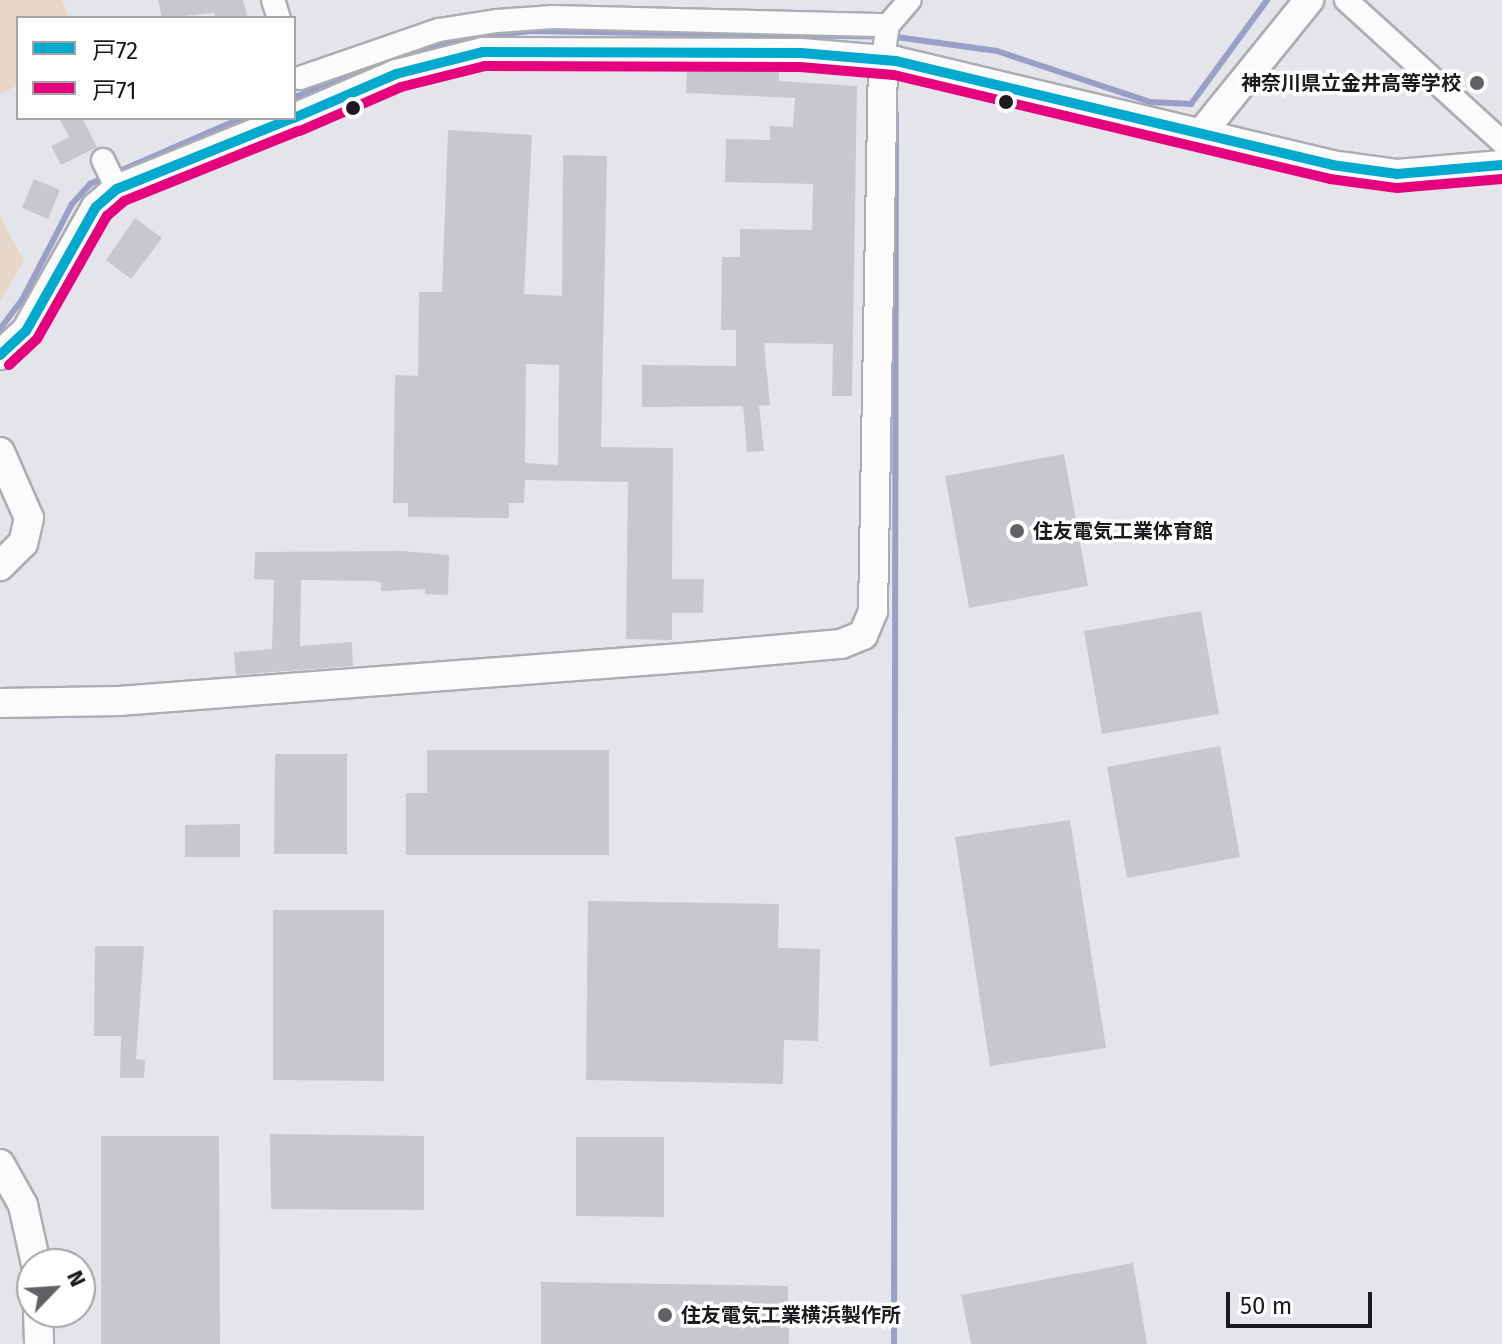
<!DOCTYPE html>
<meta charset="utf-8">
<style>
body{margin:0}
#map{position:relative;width:1502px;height:1344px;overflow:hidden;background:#e4e5ea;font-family:"Fira Sans","Noto Sans JP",sans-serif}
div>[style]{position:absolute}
.green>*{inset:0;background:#e8d7c8}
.stream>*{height:6px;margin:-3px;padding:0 3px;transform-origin:3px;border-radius:3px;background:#999fc8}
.building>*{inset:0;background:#c7c8cd}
.roads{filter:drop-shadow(2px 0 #acadb2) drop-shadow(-2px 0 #acadb2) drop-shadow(0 2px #acadb2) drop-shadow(0 -2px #acadb2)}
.minor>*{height:22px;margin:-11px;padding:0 11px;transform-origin:11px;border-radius:11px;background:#fbfbfc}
.tertiary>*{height:28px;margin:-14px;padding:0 14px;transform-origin:14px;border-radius:14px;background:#fbfbfc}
.bus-1>*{height:10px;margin:-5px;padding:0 5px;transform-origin:5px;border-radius:5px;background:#00a9ce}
.bus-2>*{height:10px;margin:-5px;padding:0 5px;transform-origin:5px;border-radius:5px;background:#e5007d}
.dots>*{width:22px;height:22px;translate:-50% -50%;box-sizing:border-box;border:4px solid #fff;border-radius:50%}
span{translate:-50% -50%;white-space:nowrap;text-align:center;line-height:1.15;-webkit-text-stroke:7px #fff;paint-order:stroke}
.poi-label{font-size:20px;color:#1b1b1f;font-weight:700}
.right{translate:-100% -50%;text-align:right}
.left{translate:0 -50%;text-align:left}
.legend{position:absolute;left:16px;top:16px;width:280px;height:104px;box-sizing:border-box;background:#fff;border:2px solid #a4a4a5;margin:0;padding:10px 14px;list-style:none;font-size:24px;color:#1b1b1f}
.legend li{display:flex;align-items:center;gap:16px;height:40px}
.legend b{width:40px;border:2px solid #a4a4a5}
.north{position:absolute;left:16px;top:1248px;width:80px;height:80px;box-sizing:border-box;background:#fff;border:2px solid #a4a4a5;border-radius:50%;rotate:65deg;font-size:22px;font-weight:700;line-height:32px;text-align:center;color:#1b1b1f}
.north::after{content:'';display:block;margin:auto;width:28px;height:36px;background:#616266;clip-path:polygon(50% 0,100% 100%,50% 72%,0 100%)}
.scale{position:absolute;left:1226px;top:1292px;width:146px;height:36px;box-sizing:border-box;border:4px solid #1b1b1f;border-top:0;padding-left:10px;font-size:24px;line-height:28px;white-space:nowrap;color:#1b1b1f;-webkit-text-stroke:6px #fff;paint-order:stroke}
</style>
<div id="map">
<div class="green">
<div style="clip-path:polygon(0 0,62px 0,69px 18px,18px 18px,18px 85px,0 94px)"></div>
<div style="clip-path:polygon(0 216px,24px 261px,0 301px)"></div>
</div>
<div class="stream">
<div style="left:294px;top:97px;width:165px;rotate:-19.4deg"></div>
<div style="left:450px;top:42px;width:80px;rotate:-7.9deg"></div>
<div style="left:529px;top:31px;width:367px;rotate:0.9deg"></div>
<div style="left:896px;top:37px;width:102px;rotate:7.9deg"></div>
<div style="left:997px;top:51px;width:161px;rotate:18.4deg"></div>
<div style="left:1150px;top:102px;width:41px;rotate:2.8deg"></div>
<div style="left:1191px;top:104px;width:129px;rotate:-53.8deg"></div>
<div style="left:0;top:329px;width:36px;rotate:-53deg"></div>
<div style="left:22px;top:300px;width:108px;rotate:-62.5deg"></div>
<div style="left:72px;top:204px;width:27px;rotate:-48deg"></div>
<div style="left:90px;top:184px;width:166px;rotate:-23.5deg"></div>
<div style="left:894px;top:1344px;width:1231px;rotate:-89.91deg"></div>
</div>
<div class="building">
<div style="clip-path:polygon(158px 0,243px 0,248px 18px,215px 18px,214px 13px,162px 18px)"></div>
<div style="clip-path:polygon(687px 70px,779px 71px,779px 81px,857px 86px,852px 396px,832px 396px,833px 344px,764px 343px,770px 405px,759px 406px,764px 451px,747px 452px,743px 406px,642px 407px,642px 365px,736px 366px,736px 330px,721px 330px,722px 257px,740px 257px,740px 229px,812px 230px,813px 184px,725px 182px,726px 139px,770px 140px,770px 126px,793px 127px,795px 98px,686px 93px)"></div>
<div style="clip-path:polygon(59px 118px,82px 118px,97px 147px,61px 165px,51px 146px,69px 137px)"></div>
<div style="clip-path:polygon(evenodd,448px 130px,532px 135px,524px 294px,562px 296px,563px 155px,607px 156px,601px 447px,673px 448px,672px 579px,704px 579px,703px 613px,672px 613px,672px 640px,626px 639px,628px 482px,525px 480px,524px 503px,509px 503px,509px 518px,408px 517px,408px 503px,393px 503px,395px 375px,418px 376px,419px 292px,442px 292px,448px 130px,526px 364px,559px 365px,558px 465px,525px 463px,526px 364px)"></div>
<div style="clip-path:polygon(34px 179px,60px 190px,48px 219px,22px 208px)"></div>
<div style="clip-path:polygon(135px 218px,162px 238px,131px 279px,106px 260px)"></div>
<div style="clip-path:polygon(1064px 454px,1088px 586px,969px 608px,945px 476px)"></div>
<div style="clip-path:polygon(402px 551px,449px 555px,448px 595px,425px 594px,425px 589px,381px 591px,381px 583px,373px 581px,301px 580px,300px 646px,352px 642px,353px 666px,236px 675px,234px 652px,272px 649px,274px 580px,254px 579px,255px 552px)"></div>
<div style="clip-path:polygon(1201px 611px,1219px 714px,1102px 734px,1084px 631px)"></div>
<div style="clip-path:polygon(1220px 746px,1240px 857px,1127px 878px,1107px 767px)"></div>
<div style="clip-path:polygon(427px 750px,609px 750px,609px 855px,406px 855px,406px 793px,427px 793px)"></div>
<div style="clip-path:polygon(275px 754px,347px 754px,347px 854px,274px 854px)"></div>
<div style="clip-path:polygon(1070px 820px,1106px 1048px,990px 1066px,955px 837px)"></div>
<div style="clip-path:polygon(240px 824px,240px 857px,185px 857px,185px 825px)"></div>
<div style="clip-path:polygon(588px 901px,779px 904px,778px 948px,820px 949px,818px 1041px,784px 1040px,783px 1084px,586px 1080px)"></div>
<div style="clip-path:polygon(273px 910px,384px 910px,384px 1081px,273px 1080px)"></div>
<div style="clip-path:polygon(95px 946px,144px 946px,136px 1059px,145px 1060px,144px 1078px,120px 1078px,121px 1036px,94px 1036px)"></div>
<div style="clip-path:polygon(270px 1134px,424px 1136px,424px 1210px,271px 1209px)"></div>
<div style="clip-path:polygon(101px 1136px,219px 1136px,220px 1344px,101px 1344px)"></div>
<div style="clip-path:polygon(576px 1137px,664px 1137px,664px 1217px,576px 1216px)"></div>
<div style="clip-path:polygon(1133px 1263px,1147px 1344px,971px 1344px,961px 1295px)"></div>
<div style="clip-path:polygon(541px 1282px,788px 1286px,789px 1344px,541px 1344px)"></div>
</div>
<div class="roads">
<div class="minor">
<div style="left:273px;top:0;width:19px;rotate:72deg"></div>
<div style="left:1346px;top:0;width:211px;rotate:42.3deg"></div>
<div style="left:883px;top:59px;width:34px;rotate:-82deg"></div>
<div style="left:888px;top:25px;width:33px;rotate:-49deg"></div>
<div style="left:300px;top:78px;width:147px;rotate:-19.1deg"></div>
<div style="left:439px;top:30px;width:59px;rotate:-8.8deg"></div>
<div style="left:497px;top:21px;width:56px;rotate:-4.1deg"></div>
<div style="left:553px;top:17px;width:335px;rotate:1.4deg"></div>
<div style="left:103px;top:160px;width:32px;rotate:64deg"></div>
</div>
<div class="tertiary">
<div style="left:294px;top:118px;width:111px;rotate:-23.3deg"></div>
<div style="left:396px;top:74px;width:90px;rotate:-14.2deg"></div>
<div style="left:483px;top:52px;width:318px;rotate:0.2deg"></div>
<div style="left:801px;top:53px;width:95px;rotate:4.8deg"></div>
<div style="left:896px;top:61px;width:448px;rotate:13.4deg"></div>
<div style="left:1332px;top:165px;width:66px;rotate:7.9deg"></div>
<div style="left:1397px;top:174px;width:105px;rotate:-4.9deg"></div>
<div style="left:1203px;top:131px;width:169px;rotate:-51deg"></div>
<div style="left:0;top:355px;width:35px;rotate:-43deg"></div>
<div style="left:26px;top:331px;width:142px;rotate:-60.6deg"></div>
<div style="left:96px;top:207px;width:28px;rotate:-41deg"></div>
<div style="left:117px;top:189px;width:190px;rotate:-22deg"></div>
<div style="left:0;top:452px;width:72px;rotate:66.3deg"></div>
<div style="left:29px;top:518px;width:26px;rotate:103deg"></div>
<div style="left:23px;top:543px;width:33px;rotate:135deg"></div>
<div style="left:0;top:703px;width:119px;rotate:-1deg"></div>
<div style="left:119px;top:701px;width:577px;rotate:-4.38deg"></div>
<div style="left:694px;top:657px;width:148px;rotate:-5.1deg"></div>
<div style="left:841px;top:644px;width:24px;rotate:-22deg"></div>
<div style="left:863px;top:635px;width:26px;rotate:-67deg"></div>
<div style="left:873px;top:611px;width:552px;rotate:-88.96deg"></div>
<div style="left:0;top:1164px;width:47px;rotate:60.7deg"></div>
<div style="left:23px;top:1205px;width:60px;rotate:77.6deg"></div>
<div style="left:38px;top:1312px;width:32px;rotate:88deg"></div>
</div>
</div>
<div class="bus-1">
<div style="left:294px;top:118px;width:111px;rotate:-23.3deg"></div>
<div style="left:396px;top:74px;width:90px;rotate:-14.2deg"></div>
<div style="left:483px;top:52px;width:318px;rotate:0.2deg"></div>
<div style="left:801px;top:53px;width:95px;rotate:4.8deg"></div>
<div style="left:896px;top:61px;width:448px;rotate:13.4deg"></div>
<div style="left:1332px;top:165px;width:66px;rotate:7.9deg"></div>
<div style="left:1397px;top:174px;width:105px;rotate:-4.9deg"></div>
<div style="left:0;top:355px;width:35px;rotate:-43deg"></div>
<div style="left:26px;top:331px;width:142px;rotate:-60.6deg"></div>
<div style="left:96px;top:207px;width:28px;rotate:-41deg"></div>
<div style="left:117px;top:189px;width:190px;rotate:-22deg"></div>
</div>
<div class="bus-2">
<div style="left:300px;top:131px;width:110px;rotate:-23.5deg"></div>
<div style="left:401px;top:87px;width:87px;rotate:-14deg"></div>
<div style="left:485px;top:66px;width:315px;rotate:0.2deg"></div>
<div style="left:800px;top:67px;width:94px;rotate:4.9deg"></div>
<div style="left:894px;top:75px;width:448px;rotate:13.4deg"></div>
<div style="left:1330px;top:179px;width:68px;rotate:7.7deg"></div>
<div style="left:1397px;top:188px;width:105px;rotate:-4.9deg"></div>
<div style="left:9px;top:365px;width:38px;rotate:-43deg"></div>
<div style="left:37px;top:339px;width:142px;rotate:-60.4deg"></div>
<div style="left:107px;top:216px;width:23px;rotate:-41deg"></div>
<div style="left:124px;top:201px;width:188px;rotate:-21.9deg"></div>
</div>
<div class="dots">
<div style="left:1477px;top:83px;background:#616266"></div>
<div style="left:1006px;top:102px;background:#1b1b1f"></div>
<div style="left:353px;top:108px;background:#1b1b1f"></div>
<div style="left:1017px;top:531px;background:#616266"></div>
<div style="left:665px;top:1315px;background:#616266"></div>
</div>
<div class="poi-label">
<span class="right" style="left:1461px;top:83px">神奈川県立金井高等学校</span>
<span class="left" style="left:1033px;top:531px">住友電気工業体育館</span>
<span class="left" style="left:681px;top:1315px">住友電気工業横浜製作所</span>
</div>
<ul class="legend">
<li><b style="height:10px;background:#00a9ce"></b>戸72</li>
<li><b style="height:10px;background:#e5007d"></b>戸71</li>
</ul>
<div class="north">N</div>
<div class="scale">50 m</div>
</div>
